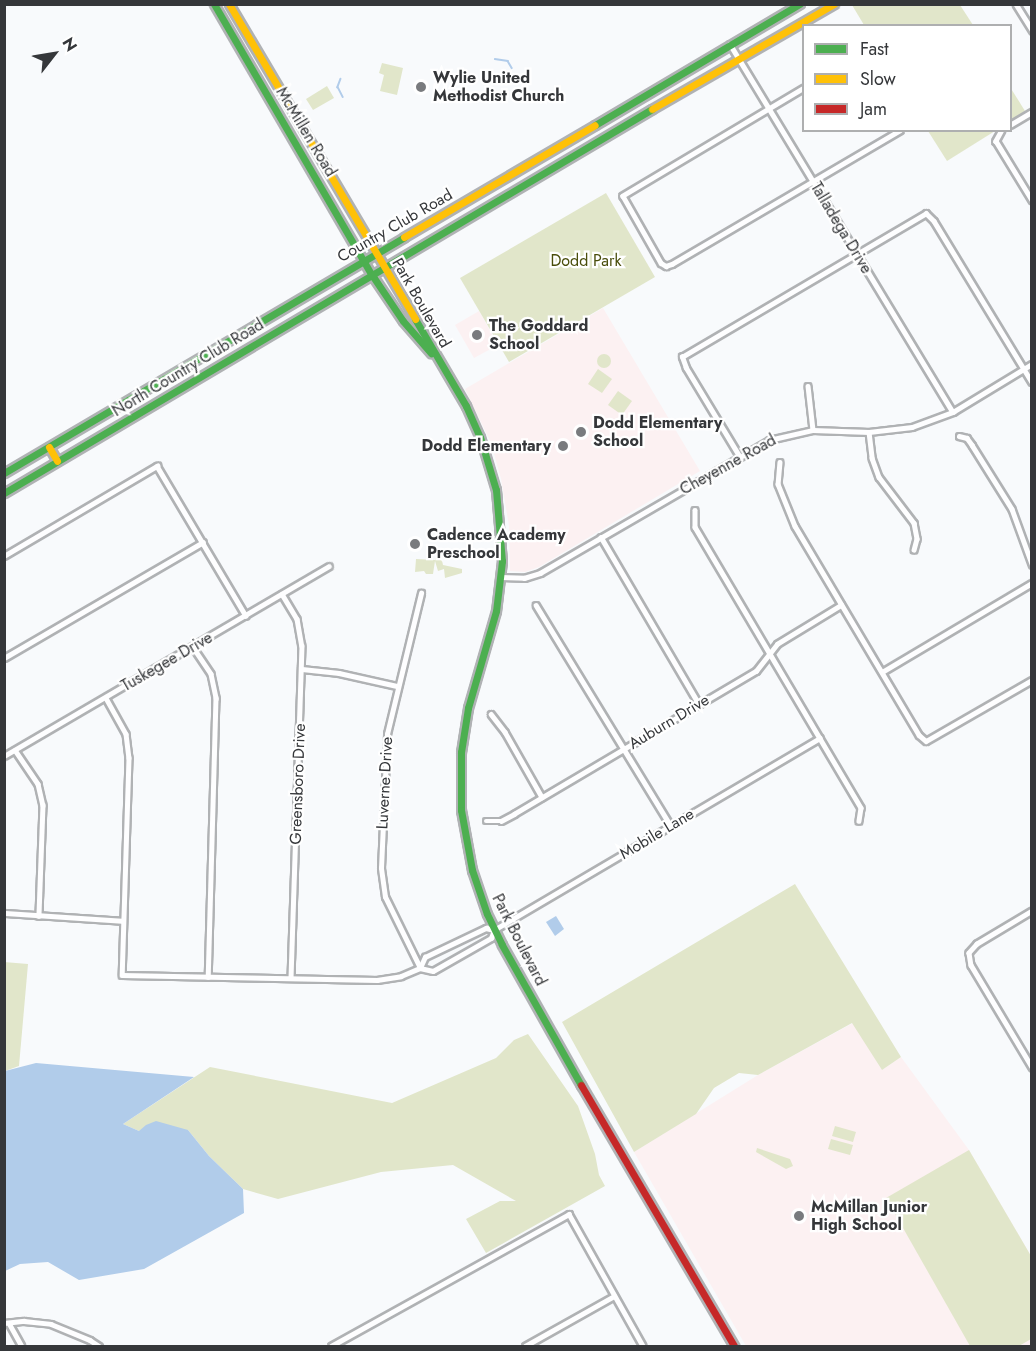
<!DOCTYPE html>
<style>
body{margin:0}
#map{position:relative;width:1036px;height:1351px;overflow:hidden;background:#f8fafc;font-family:Jost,sans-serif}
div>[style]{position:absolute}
.education>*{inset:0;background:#fcf1f2}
.green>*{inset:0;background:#e1e6ca}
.round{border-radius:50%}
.water>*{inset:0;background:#b1ccea}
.stream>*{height:1.5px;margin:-0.75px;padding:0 0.75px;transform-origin:0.75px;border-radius:0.75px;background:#b1ccea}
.roads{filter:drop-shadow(2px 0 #b0b2b4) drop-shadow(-2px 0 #b0b2b4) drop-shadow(0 2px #b0b2b4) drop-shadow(0 -2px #b0b2b4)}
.street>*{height:4.5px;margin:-2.25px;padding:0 2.25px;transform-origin:2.25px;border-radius:2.25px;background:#fefeff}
.fast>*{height:7px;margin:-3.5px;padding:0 3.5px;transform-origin:3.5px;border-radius:3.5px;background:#4caf50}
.slow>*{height:7px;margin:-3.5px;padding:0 3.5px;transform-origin:3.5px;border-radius:3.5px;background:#ffc107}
.jam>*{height:7px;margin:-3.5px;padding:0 3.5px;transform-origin:3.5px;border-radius:3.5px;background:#c62828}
.dots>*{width:16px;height:16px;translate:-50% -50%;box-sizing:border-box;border:3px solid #fff;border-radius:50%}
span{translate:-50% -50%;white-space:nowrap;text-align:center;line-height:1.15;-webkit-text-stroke:4.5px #fff;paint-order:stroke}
.poi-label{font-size:16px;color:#35373a;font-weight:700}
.left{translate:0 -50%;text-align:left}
.right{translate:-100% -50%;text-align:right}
.street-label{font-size:16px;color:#35373a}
.park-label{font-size:16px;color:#494d0b}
.frame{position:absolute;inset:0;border:6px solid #35373a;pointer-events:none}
.legend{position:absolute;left:802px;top:24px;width:210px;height:108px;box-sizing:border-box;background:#fff;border:2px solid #aeafb0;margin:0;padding:8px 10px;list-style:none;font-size:18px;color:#35373a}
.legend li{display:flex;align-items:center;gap:12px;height:30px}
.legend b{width:30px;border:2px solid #aeafb0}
.north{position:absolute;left:24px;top:24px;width:60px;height:60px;-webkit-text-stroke:4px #fff;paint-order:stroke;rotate:59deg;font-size:16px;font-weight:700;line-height:24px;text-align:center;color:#35373a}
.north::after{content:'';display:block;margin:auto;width:21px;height:27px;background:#35373a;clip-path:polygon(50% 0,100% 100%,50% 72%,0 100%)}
</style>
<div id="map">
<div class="education">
<div style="clip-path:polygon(603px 308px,700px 471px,539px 567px,525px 572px,510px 571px,509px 526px,501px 479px,491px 443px,465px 389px)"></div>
<div style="clip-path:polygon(479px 311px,498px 345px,474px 358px,455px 325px)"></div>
<div style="clip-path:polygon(853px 1023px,882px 1070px,901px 1057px,969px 1150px,1031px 1256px,1031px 1346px,746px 1346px,634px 1152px,758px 1075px)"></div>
</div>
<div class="green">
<div style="clip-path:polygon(852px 5px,960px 5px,973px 25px,864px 25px)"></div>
<div style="clip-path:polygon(382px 63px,403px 68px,397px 95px,380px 91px,384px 75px,379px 73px)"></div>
<div style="clip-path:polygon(327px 86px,334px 98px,313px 110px,306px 99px)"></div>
<div style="clip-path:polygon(1010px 87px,1025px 111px,1011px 121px,1010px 121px)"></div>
<div style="clip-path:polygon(928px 131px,995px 131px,947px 161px)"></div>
<div style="clip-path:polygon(606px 193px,655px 277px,509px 362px,460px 278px)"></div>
<div class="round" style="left:597px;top:354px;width:14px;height:14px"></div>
<div style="clip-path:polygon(598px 369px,612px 379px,602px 393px,588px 384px)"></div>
<div style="clip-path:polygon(618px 391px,632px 401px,622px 415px,608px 405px)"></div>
<div style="clip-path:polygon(441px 556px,443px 565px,462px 569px,462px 573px,445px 578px,444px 569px,438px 571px,435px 561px,433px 574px,426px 574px,424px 571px,415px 572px,416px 559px,435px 560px,436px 557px)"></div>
<div style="clip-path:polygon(795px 884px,901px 1057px,882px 1070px,852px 1023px,758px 1075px,739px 1073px,714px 1088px,696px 1114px,634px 1152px,562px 1022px)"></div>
<div style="clip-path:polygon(4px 962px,28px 964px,19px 1066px,5px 1071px)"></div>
<div style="clip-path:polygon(528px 1034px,578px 1106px,595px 1154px,599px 1175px,605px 1186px,486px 1253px,466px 1219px,500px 1201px,516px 1201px,453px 1165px,381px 1172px,278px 1199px,243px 1189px,209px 1156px,188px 1130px,139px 1131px,123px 1124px,210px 1067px,392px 1103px,496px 1058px,514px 1040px)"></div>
<div style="clip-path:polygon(835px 1126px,856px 1132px,853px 1142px,832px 1136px)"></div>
<div style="clip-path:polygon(831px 1139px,853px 1145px,850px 1155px,828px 1149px)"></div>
<div style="clip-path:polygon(757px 1148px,790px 1159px,793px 1166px,786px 1169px,756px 1152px)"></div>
<div style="clip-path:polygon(969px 1150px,1031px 1256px,1031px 1339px,1019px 1346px,970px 1346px,886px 1198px)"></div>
</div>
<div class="water">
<div style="clip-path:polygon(556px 916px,564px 929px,555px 936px,546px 922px)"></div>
<div style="clip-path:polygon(36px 1063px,194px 1077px,123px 1124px,139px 1131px,146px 1125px,156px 1121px,188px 1130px,209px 1156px,243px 1189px,244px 1213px,144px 1269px,79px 1280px,48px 1262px,20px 1264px,5px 1271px,5px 1071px)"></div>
</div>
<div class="stream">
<div style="left:495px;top:59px;width:13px;rotate:9deg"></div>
<div style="left:508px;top:61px;width:8px;rotate:60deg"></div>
<div style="left:341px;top:79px;width:9px;rotate:111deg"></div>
<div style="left:338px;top:87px;width:11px;rotate:63deg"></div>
</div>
<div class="roads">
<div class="street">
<div style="left:1016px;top:4px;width:31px;rotate:58deg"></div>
<div style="left:730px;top:44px;width:430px;rotate:58.8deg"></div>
<div style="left:804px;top:88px;width:211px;rotate:149.2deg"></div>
<div style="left:623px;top:196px;width:77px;rotate:60.4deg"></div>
<div style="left:661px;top:263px;width:6px;rotate:31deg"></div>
<div style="left:666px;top:266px;width:6px;rotate:-18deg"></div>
<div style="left:672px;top:264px;width:264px;rotate:-30.4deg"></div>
<div style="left:1010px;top:125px;width:26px;rotate:-31deg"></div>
<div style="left:1002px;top:130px;width:13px;rotate:119deg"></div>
<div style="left:996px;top:141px;width:69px;rotate:58.6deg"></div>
<div style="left:808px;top:386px;width:44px;rotate:83.5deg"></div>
<div style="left:869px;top:432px;width:26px;rotate:83deg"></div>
<div style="left:872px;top:458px;width:20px;rotate:70deg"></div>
<div style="left:879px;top:477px;width:58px;rotate:52.7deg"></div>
<div style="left:914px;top:523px;width:16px;rotate:79deg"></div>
<div style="left:917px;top:539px;width:11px;rotate:105deg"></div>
<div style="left:959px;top:436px;width:8px;rotate:14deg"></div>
<div style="left:967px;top:438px;width:9px;rotate:54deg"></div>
<div style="left:972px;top:445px;width:75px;rotate:58deg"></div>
<div style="left:1012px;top:509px;width:59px;rotate:70deg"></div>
<div style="left:739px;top:456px;width:103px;rotate:-121.1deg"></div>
<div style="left:686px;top:368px;width:12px;rotate:-110deg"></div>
<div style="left:682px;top:357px;width:283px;rotate:-30.5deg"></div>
<div style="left:926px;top:213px;width:11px;rotate:45deg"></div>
<div style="left:934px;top:221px;width:188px;rotate:58.7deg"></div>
<div style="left:780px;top:462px;width:22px;rotate:95deg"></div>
<div style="left:778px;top:484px;width:45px;rotate:68deg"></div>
<div style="left:795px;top:526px;width:243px;rotate:59.3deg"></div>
<div style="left:919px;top:735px;width:9px;rotate:41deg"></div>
<div style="left:926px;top:741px;width:122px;rotate:-29.9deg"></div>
<div style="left:695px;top:510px;width:17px;rotate:90deg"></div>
<div style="left:695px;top:527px;width:326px;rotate:59.4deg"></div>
<div style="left:861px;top:808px;width:13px;rotate:99deg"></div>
<div style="left:601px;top:537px;width:194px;rotate:59.6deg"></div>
<div style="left:4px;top:556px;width:178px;rotate:-30.5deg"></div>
<div style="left:157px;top:466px;width:174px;rotate:59.3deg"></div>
<div style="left:501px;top:577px;width:23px;rotate:2deg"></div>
<div style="left:524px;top:578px;width:17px;rotate:-17deg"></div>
<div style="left:540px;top:573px;width:265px;rotate:-30.1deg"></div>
<div style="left:769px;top:440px;width:45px;rotate:-12.8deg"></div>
<div style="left:813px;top:430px;width:56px;rotate:2deg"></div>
<div style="left:869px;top:432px;width:43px;rotate:-6.6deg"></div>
<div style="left:912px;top:427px;width:44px;rotate:-20.1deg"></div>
<div style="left:953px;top:412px;width:92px;rotate:-31.3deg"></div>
<div style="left:282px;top:594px;width:29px;rotate:59deg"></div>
<div style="left:297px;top:619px;width:27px;rotate:80deg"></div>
<div style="left:302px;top:646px;width:332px;rotate:91.9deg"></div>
<div style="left:536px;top:605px;width:259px;rotate:58.6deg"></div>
<div style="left:193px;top:647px;width:32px;rotate:56deg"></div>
<div style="left:211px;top:674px;width:25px;rotate:78deg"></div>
<div style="left:216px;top:698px;width:279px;rotate:91.6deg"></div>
<div style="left:4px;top:658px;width:230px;rotate:-30.2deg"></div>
<div style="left:302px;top:669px;width:37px;rotate:6deg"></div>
<div style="left:339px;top:673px;width:59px;rotate:12.6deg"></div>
<div style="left:882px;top:672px;width:174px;rotate:-30.7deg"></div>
<div style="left:106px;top:698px;width:41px;rotate:60.9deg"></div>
<div style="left:126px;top:734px;width:24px;rotate:83deg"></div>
<div style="left:129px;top:758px;width:217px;rotate:91.8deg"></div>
<div style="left:122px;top:975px;width:255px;rotate:1.1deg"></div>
<div style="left:377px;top:980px;width:24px;rotate:-9deg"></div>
<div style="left:401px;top:976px;width:21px;rotate:-23deg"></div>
<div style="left:420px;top:968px;width:13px;rotate:13deg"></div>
<div style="left:433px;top:971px;width:67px;rotate:-29.6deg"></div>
<div style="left:491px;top:938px;width:9px;rotate:-69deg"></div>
<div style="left:491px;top:714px;width:23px;rotate:52deg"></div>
<div style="left:505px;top:732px;width:75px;rotate:60.4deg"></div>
<div style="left:15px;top:750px;width:41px;rotate:55.9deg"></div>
<div style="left:38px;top:784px;width:22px;rotate:77deg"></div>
<div style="left:43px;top:805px;width:111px;rotate:92.1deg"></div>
<div style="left:4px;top:756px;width:376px;rotate:-30.3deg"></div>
<div style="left:486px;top:821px;width:15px"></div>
<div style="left:501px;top:821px;width:15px;rotate:-28deg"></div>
<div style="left:514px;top:814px;width:281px;rotate:-30.6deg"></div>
<div style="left:756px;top:671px;width:34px;rotate:-52deg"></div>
<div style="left:777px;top:644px;width:75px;rotate:-31.4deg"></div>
<div style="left:1032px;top:911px;width:64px;rotate:149deg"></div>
<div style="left:977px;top:944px;width:12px;rotate:132deg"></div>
<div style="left:969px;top:953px;width:12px;rotate:81deg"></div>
<div style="left:971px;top:965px;width:119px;rotate:59.1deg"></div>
<div style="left:4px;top:913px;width:119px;rotate:3.8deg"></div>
<div style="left:494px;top:930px;width:378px;rotate:-30.5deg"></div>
<div style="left:420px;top:968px;width:79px;rotate:-116.2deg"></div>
<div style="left:385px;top:897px;width:29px;rotate:-98deg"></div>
<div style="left:381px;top:868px;width:134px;rotate:-87.4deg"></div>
<div style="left:387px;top:734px;width:145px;rotate:-76.4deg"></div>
<div style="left:420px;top:968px;width:12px;rotate:-66deg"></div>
<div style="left:425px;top:957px;width:68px;rotate:-25.4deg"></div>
<div style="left:486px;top:928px;width:8px;rotate:14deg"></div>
<div style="left:4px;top:1323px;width:20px;rotate:-6deg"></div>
<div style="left:24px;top:1321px;width:27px;rotate:6deg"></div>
<div style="left:51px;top:1324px;width:42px;rotate:22.3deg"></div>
<div style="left:90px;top:1340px;width:11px;rotate:34deg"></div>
<div style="left:9px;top:1323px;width:26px;rotate:61deg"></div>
<div style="left:331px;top:1346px;width:272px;rotate:-29deg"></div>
<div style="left:569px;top:1214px;width:151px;rotate:60.7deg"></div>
<div style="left:525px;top:1346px;width:102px;rotate:-29.3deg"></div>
</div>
<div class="fast">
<div style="left:214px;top:4px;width:314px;rotate:59.8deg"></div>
<div style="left:372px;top:275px;width:55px;rotate:56deg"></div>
<div style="left:403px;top:321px;width:43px;rotate:48.8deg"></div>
<div style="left:595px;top:125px;width:238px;rotate:-30.6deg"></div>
<div style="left:415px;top:319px;width:101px;rotate:59.6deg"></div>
<div style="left:466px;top:406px;width:34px;rotate:66deg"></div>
<div style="left:480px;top:437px;width:55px;rotate:73.2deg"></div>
<div style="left:496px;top:490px;width:71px;rotate:85.2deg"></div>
<div style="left:502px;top:561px;width:50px;rotate:96.8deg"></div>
<div style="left:496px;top:611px;width:101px;rotate:106.1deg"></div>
<div style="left:468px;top:708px;width:45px;rotate:99deg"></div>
<div style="left:461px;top:752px;width:58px;rotate:90deg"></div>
<div style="left:461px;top:810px;width:61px;rotate:79.6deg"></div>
<div style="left:472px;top:870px;width:46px;rotate:71.2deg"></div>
<div style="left:487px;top:914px;width:34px;rotate:64deg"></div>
<div style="left:502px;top:945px;width:161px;rotate:60.6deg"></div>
<div style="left:4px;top:473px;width:464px;rotate:-30.5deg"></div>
<div style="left:4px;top:493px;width:753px;rotate:-30.65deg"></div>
</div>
<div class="slow">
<div style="left:229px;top:4px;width:366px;rotate:59.4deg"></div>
<div style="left:652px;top:109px;width:210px;rotate:-30deg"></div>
<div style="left:404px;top:237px;width:221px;rotate:-30.4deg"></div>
<div style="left:49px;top:447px;width:16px;rotate:60deg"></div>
</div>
<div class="jam">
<div style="left:581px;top:1085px;width:303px;rotate:59.6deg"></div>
</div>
</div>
<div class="dots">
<div style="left:421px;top:87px;background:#797b7e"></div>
<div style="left:477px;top:335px;background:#797b7e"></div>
<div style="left:581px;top:432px;background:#797b7e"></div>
<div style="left:563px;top:446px;background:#797b7e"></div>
<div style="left:415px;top:544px;background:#797b7e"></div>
<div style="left:799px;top:1216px;background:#797b7e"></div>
</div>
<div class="poi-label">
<span class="left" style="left:433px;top:87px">Wylie United<br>Methodist Church</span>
<span class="left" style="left:489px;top:335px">The Goddard<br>School</span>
<span class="left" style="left:593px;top:432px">Dodd Elementary<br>School</span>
<span class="right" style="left:551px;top:446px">Dodd Elementary</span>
<span class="left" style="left:427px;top:544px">Cadence Academy<br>Preschool</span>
<span class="left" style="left:811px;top:1216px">McMillan Junior<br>High School</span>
</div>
<div class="street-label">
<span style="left:306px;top:132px;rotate:59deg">McMillen Road</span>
<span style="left:395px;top:226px;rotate:-30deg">Country Club Road</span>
<span style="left:841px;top:228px;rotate:59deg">Talladega Drive</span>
<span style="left:421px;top:303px;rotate:60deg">Park Boulevard</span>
<span style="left:188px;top:368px;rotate:-31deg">North Country Club Road</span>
<span style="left:728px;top:465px;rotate:-29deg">Cheyenne Road</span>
<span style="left:167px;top:662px;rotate:-30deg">Tuskegee Drive</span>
<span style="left:669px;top:722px;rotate:-31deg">Auburn Drive</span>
<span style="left:385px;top:783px;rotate:-87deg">Luverne Drive</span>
<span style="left:298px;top:784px;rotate:-88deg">Greensboro Drive</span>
<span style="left:657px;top:834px;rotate:-31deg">Mobile Lane</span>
<span style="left:519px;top:940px;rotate:63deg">Park Boulevard</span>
</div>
<div class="park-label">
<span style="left:586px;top:261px">Dodd Park</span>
</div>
<div class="frame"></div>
<ul class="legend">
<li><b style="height:8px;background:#4caf50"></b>Fast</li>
<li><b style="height:8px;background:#ffc107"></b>Slow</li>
<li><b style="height:8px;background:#c62828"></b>Jam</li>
</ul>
<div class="north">N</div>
</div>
